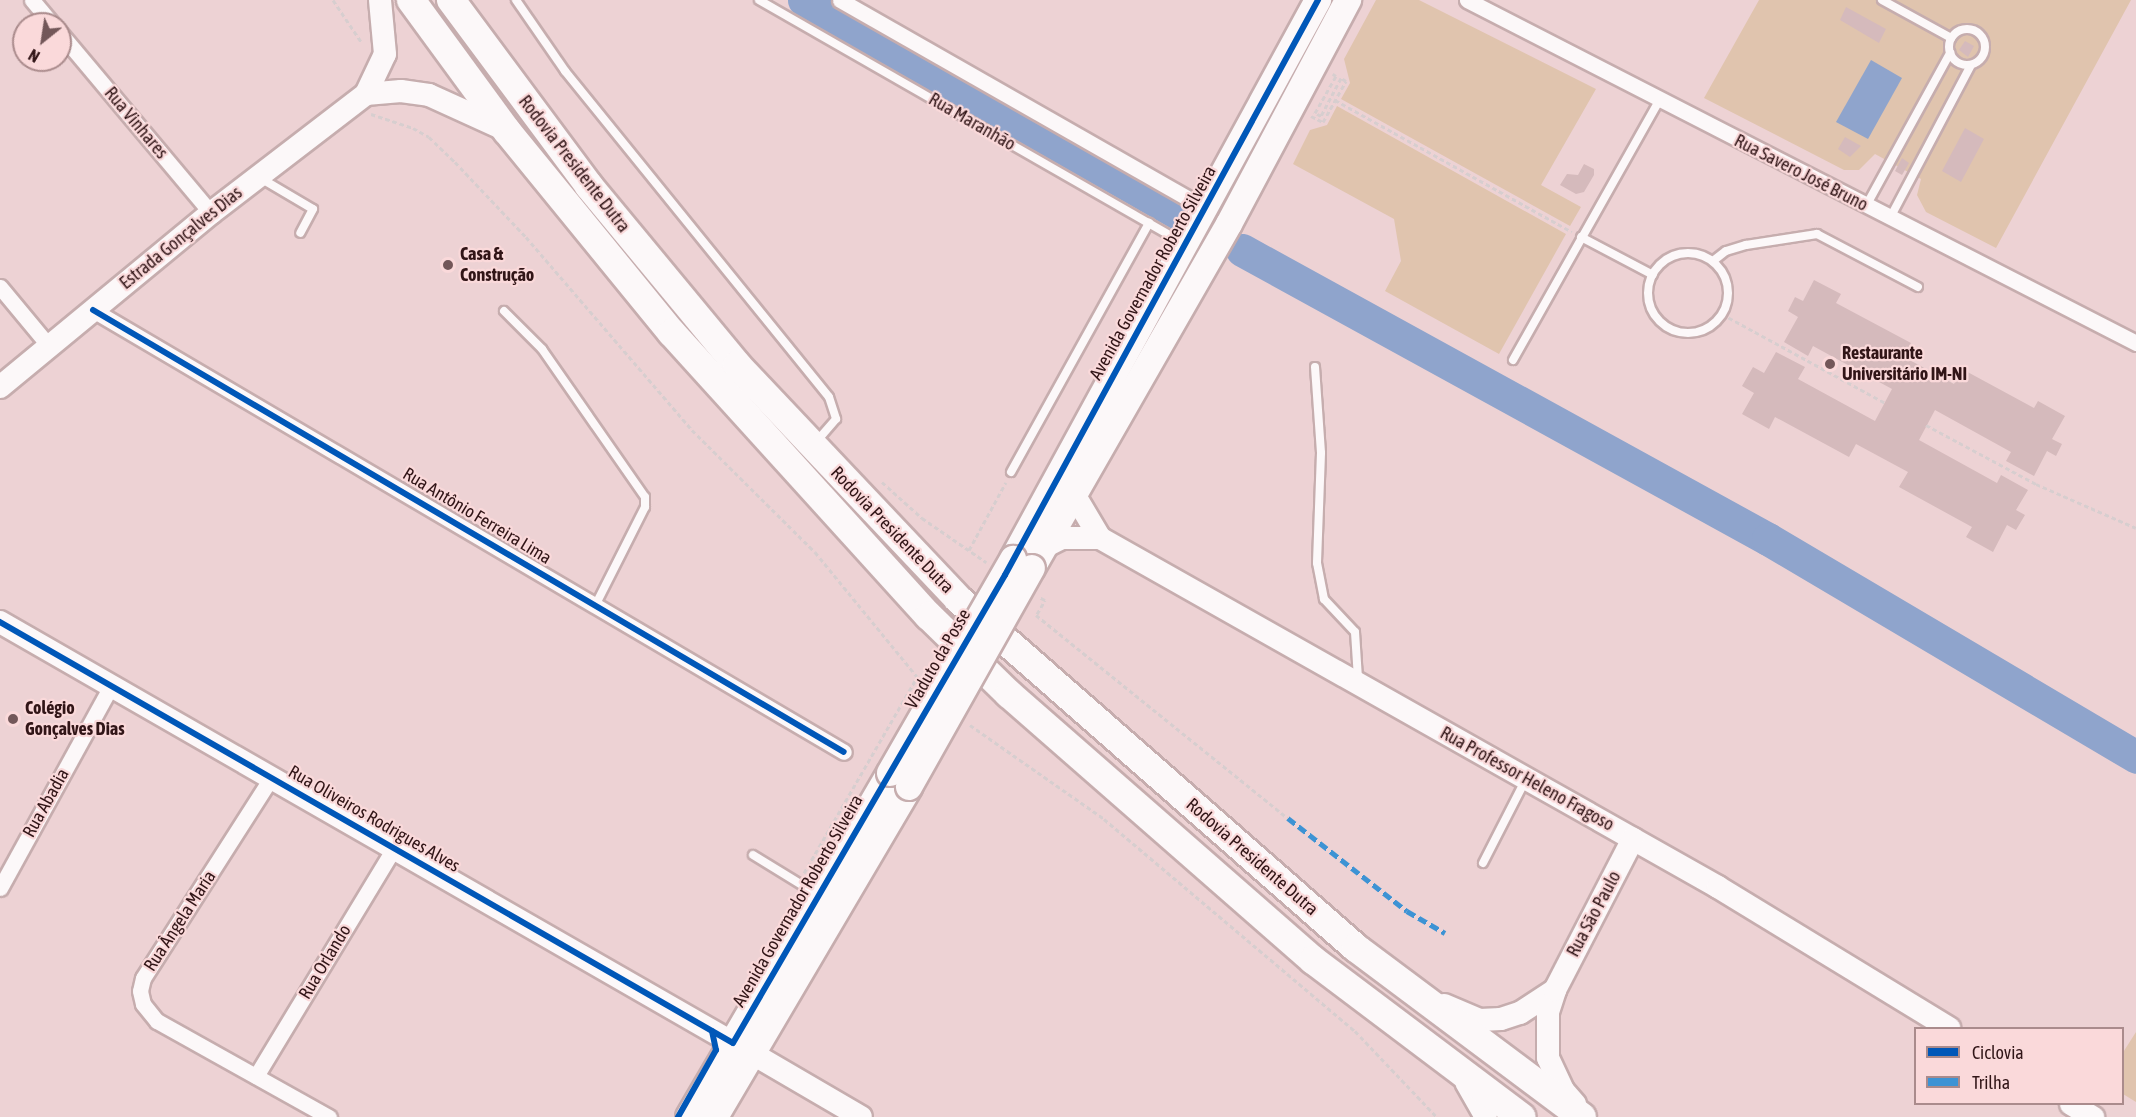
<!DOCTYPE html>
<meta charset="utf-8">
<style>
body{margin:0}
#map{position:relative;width:2136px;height:1117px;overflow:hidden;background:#edd2d4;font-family:"Asap Condensed",sans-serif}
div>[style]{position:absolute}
.green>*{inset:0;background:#e0c4ae}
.water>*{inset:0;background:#8fa4cc}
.river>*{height:33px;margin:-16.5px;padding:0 16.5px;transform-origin:16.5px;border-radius:16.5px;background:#8fa4cc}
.building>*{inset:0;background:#d5babc}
.path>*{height:3px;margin-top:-1.5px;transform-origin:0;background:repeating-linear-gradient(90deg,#d7cecf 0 4.5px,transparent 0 7.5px)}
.roads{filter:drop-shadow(2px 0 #c6adae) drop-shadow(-2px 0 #c6adae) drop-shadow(0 2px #c6adae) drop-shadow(0 -2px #c6adae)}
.lane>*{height:8px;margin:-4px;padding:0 4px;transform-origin:4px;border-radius:4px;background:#fcf8f9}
.lane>.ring{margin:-4px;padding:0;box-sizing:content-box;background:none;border:8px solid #fcf8f9;border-radius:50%}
.street>*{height:15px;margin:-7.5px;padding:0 7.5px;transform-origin:7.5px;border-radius:7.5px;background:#fcf8f9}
.secondary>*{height:22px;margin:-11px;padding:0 11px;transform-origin:11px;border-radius:11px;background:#fcf8f9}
.primary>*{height:26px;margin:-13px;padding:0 13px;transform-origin:13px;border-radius:13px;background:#fcf8f9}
.highway>*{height:28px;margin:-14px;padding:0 14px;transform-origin:14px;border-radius:14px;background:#fcf8f9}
.bridges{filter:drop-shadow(2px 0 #c6adae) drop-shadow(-2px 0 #c6adae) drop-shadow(0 2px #c6adae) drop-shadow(0 -2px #c6adae)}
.primary-bridge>*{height:26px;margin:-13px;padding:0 13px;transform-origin:13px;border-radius:13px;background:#fcf8f9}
.quiet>*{height:4.5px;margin-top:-2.25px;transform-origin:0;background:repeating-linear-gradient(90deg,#3d93d4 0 9px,transparent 0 13.5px)}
.cycleway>*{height:6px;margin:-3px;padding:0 3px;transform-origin:3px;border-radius:3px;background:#0057b8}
.dots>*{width:16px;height:16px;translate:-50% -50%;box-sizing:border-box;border:3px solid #fad9da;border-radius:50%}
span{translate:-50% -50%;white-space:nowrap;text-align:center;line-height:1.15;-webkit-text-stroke:4.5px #fad9da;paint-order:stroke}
.street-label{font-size:18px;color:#311517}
.poi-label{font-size:18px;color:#311517;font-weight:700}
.left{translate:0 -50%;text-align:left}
.legend{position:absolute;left:1914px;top:1027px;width:210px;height:78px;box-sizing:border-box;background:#fad9da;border:2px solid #aa8b8c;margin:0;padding:8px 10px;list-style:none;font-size:18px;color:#311517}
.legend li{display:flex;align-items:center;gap:12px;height:30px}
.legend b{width:30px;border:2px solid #aa8b8c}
.north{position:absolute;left:12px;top:12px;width:60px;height:60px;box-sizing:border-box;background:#fad9da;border:2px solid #aa8b8c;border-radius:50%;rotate:210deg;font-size:16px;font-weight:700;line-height:24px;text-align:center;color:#311517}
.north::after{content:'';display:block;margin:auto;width:21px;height:27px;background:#735759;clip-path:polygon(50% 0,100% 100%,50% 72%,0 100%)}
</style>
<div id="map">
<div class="green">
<div style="clip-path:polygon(1376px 0,1419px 0,1596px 89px,1541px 185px,1581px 207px,1570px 226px,1341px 99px,1350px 83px,1344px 59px)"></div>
<div style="clip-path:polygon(1759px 0,2131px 0,1996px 248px,1926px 212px,1917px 195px,1921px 179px,1875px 154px,1859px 170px,1844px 170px,1704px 98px)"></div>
<div style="clip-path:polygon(1337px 106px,1566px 234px,1499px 354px,1385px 291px,1401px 261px,1394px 219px,1293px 164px,1310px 130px,1327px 125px)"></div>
<div style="clip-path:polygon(2136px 1032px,2136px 1102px,2123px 1094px,2122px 1054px)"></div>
</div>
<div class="water">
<div style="clip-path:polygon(1871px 60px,1902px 78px,1868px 139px,1836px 122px)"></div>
</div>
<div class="river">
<div style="left:804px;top:0;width:432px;rotate:29.7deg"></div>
<div style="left:1242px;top:250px;width:600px;rotate:28.79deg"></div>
<div style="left:1768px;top:539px;width:428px;rotate:30.6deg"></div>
</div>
<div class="building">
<div style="clip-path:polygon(1846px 7px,1886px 29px,1879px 43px,1840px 20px)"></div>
<div style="clip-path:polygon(1965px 41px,1974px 46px,1968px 57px,1959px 50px)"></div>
<div style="clip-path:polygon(1965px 128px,1984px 139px,1961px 182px,1942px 171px)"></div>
<div style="clip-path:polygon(1845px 137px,1861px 146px,1850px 157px,1838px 149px)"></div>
<div style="clip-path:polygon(1902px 158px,1909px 163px,1902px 175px,1895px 171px)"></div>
<div style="clip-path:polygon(1584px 164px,1594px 169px,1594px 175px,1584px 192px,1576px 194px,1560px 185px,1567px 174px,1578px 175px)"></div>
<div style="clip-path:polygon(1814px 280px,1841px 294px,1836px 303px,1911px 343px,1904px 357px,1954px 384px,1962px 369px,2034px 408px,2038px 401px,2065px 416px,2052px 439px,2062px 444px,2056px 456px,2047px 451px,2034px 476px,2006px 461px,2011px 452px,1935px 410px,1919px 440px,1997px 483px,2001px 475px,2028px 490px,2016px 510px,2025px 515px,2016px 530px,2007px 525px,1993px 552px,1966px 537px,1972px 527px,1899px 487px,1908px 472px,1856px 444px,1849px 457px,1775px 417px,1769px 429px,1742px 414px,1754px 393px,1742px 386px,1753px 367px,1764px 373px,1776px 352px,1805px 367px,1798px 379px,1875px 421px,1892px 389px,1813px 346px,1808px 356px,1784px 342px,1798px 317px,1788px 311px,1795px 297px,1803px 301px)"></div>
</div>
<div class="path">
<div style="left:333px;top:0;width:52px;rotate:56deg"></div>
<div style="left:1335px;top:100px;width:271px;rotate:29.1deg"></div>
<div style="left:1315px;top:113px;width:43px;rotate:-60.4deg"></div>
<div style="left:1336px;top:76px;width:4px;rotate:-146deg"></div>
<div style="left:371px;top:114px;width:44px;rotate:18.4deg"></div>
<div style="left:413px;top:128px;width:18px;rotate:29deg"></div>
<div style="left:429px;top:137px;width:36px;rotate:44deg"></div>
<div style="left:455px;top:162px;width:103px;rotate:46.6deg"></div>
<div style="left:526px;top:237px;width:255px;rotate:49.3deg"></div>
<div style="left:692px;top:430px;width:173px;rotate:44.8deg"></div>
<div style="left:815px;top:552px;width:164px;rotate:50.7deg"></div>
<div style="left:1311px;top:116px;width:13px;rotate:27deg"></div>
<div style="left:1323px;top:122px;width:47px;rotate:-60.7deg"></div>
<div style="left:1346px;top:81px;width:6px;rotate:-149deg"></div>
<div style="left:1341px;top:78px;width:43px;rotate:117.8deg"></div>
<div style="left:1321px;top:116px;width:8px;rotate:-150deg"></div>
<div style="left:1722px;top:314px;width:186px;rotate:28.6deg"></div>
<div style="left:1926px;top:425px;width:125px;rotate:28.2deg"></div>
<div style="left:2036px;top:484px;width:109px;rotate:23.7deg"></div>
<div style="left:882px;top:482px;width:54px;rotate:42deg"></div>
<div style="left:922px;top:518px;width:78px;rotate:34.5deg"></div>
<div style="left:969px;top:550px;width:77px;rotate:-61.4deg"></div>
<div style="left:1037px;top:614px;width:16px;rotate:-60deg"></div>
<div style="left:1045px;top:600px;width:7px;rotate:-153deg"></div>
<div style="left:1036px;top:615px;width:324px;rotate:38.9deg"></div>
<div style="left:970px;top:725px;width:164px;rotate:35deg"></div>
<div style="left:1104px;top:819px;width:329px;rotate:40.2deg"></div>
<div style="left:1355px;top:1031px;width:119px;rotate:46.4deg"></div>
<div style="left:804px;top:873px;width:226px;rotate:-60deg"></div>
</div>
<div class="roads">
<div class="lane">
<div style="left:516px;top:0;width:86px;rotate:55.4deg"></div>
<div style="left:565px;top:71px;width:419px;rotate:51deg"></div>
<div style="left:829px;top:397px;width:23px;rotate:72deg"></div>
<div style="left:836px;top:419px;width:29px;rotate:131deg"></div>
<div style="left:759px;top:0;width:487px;rotate:29.8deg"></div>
<div style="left:1882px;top:0;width:79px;rotate:28.8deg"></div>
<div class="ring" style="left:1949px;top:29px;width:28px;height:28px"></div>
<div style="left:262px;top:179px;width:59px;rotate:30.5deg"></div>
<div style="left:313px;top:209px;width:27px;rotate:118deg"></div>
<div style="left:1866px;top:206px;width:175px;rotate:-61.2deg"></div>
<div style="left:1890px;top:218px;width:173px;rotate:-62.1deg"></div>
<div style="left:1581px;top:237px;width:81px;rotate:27.8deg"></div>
<div class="ring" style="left:1648px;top:253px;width:72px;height:72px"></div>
<div style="left:1713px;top:261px;width:16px;rotate:-38deg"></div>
<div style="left:1726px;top:251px;width:21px;rotate:-17deg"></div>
<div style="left:1746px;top:245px;width:72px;rotate:-8.8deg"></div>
<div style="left:1817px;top:234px;width:114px;rotate:27.7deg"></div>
<div style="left:504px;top:311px;width:54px;rotate:45deg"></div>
<div style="left:542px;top:349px;width:180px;rotate:55.2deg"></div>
<div style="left:645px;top:497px;width:10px;rotate:90deg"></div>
<div style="left:645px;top:507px;width:109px;rotate:116.8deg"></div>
<div style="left:1513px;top:360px;width:297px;rotate:-60.6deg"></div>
<div style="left:1315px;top:367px;width:86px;rotate:86deg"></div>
<div style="left:1321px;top:453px;width:110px;rotate:92.1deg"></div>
<div style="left:1317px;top:563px;width:37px;rotate:79deg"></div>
<div style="left:1324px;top:599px;width:45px;rotate:46.8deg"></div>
<div style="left:1355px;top:632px;width:46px;rotate:86.3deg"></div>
<div style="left:1011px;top:472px;width:285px;rotate:-61deg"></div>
<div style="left:753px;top:855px;width:73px;rotate:31.5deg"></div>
<div style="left:1483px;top:863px;width:94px;rotate:-62.9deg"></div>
</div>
<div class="street">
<div style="left:32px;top:0;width:31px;rotate:50deg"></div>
<div style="left:840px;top:0;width:420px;rotate:29.7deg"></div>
<div style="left:1467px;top:0;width:752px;rotate:27.14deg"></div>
<div style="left:60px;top:33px;width:235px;rotate:50deg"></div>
<div style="left:0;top:287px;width:77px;rotate:50.3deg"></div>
<div style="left:93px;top:310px;width:871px;rotate:30.48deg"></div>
<div style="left:271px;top:778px;width:237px;rotate:122.6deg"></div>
<div style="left:143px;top:978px;width:13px;rotate:103deg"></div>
<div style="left:140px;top:991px;width:13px;rotate:77deg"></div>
<div style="left:143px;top:1004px;width:22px;rotate:51deg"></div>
<div style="left:157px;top:1021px;width:197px;rotate:29.2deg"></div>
<div style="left:0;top:888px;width:230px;rotate:-61.2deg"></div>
<div style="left:256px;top:1076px;width:267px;rotate:-58.8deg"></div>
</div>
<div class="secondary">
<div style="left:366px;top:94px;width:44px;rotate:-64.6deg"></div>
<div style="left:385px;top:54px;width:54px;rotate:-95.3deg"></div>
<div style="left:0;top:387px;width:273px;rotate:-39.5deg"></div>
<div style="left:211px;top:213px;width:195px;rotate:-37.5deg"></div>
<div style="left:366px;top:94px;width:35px;rotate:-5deg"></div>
<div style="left:401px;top:91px;width:28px;rotate:8deg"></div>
<div style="left:429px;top:95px;width:85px;rotate:24.4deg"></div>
<div style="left:1075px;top:496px;width:49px;rotate:59.2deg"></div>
<div style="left:1046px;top:546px;width:18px;rotate:-27deg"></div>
<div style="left:1062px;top:538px;width:38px"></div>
<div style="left:1100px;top:538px;width:710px;rotate:29.45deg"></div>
<div style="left:1718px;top:887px;width:271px;rotate:31.4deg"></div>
<div style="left:0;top:622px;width:845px;rotate:29.87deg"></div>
<div style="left:1444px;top:1005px;width:39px;rotate:23deg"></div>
<div style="left:1480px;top:1020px;width:21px;rotate:-3deg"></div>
<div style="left:1501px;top:1019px;width:20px;rotate:-18deg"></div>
<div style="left:1520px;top:1013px;width:42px;rotate:-33.3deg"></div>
<div style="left:753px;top:1054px;width:125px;rotate:30.3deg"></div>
<div style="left:1466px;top:1082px;width:40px;rotate:60.3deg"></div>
<div style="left:1575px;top:1104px;width:18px;rotate:-131deg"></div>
<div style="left:1563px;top:1090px;width:35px;rotate:-115deg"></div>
<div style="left:1548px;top:1058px;width:46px;rotate:-90deg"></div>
<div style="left:1548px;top:1012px;width:23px;rotate:-72deg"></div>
<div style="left:1555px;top:990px;width:170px;rotate:-62.7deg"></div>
<div style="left:2071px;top:1104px;width:26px;rotate:31deg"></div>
</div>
<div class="primary">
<div style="left:1013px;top:559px;width:637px;rotate:-61.38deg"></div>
<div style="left:1032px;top:568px;width:396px;rotate:-60.2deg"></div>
<div style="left:1229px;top:224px;width:254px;rotate:-62deg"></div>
<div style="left:689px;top:1117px;width:398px;rotate:-59.7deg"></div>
<div style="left:715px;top:1117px;width:383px;rotate:-59.5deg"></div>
</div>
<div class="highway">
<div style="left:411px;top:0;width:162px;rotate:53.8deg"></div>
<div style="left:507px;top:131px;width:261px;rotate:50.8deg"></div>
<div style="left:672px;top:333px;width:382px;rotate:47.8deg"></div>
<div style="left:929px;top:616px;width:112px;rotate:44.3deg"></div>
<div style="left:1009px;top:694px;width:404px;rotate:41.2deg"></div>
<div style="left:1313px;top:960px;width:261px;rotate:37deg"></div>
<div style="left:451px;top:0;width:232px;rotate:53.4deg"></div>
<div style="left:589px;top:186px;width:232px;rotate:50.4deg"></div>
<div style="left:737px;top:365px;width:322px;rotate:46.6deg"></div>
<div style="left:958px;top:599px;width:529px;rotate:41.25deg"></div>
<div style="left:1356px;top:948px;width:282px;rotate:36.8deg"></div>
</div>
</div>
<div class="bridges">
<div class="primary-bridge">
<div style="left:890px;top:773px;width:247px;rotate:-60.1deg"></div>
<div style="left:909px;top:787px;width:251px;rotate:-60.7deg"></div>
</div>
</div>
<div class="quiet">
<div style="left:1288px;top:818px;width:151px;rotate:38deg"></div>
<div style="left:1407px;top:911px;width:44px;rotate:30.1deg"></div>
</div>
<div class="cycleway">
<div style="left:93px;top:310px;width:871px;rotate:30.48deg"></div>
<div style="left:0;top:622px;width:845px;rotate:29.87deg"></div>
<div style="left:733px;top:1043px;width:541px;rotate:-59.83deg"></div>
<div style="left:1005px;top:575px;width:655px;rotate:-61.44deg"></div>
<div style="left:678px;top:1117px;width:77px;rotate:-60.4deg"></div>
<div style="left:716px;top:1050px;width:19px;rotate:-102deg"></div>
</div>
<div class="dots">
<div style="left:448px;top:265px;background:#735759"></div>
<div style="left:1830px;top:364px;background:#735759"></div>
<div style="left:13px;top:719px;background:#735759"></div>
</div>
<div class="street-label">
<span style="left:972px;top:122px;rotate:30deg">Rua Maranhão</span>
<span style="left:136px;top:123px;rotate:50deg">Rua Vinhares</span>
<span style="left:574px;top:164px;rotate:52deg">Rodovia Presidente Dutra</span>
<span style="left:1801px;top:173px;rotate:27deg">Rua Savero José Bruno</span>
<span style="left:181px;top:238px;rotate:-39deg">Estrada Gonçalves Dias</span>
<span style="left:1153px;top:273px;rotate:-61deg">Avenida Governador Roberto Silveira</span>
<span style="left:477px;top:516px;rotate:31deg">Rua Antônio Ferreira Lima</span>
<span style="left:892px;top:530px;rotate:46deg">Rodovia Presidente Dutra</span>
<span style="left:938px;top:659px;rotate:-60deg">Viaduto da Posse</span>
<span style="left:1527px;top:779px;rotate:29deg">Rua Professor Heleno Fragoso</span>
<span style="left:46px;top:803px;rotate:-61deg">Rua Abadia</span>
<span style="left:374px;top:819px;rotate:30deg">Rua Oliveiros Rodrigues Alves</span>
<span style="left:1252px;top:857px;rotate:41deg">Rodovia Presidente Dutra</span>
<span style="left:798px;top:901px;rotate:-60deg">Avenida Governador Roberto Silveira</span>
<span style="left:1594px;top:914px;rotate:-62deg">Rua São Paulo</span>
<span style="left:180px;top:921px;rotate:-57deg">Rua Ângela Maria</span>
<span style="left:325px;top:962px;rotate:-59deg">Rua Orlando</span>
</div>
<div class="poi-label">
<span class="left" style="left:460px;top:265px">Casa &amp;<br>Construção</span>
<span class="left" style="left:1842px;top:364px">Restaurante<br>Universitário IM-NI</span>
<span class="left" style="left:25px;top:719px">Colégio<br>Gonçalves Dias</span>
</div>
<ul class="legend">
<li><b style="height:8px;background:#0057b8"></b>Ciclovia</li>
<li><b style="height:8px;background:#3d93d4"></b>Trilha</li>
</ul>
<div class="north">N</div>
</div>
